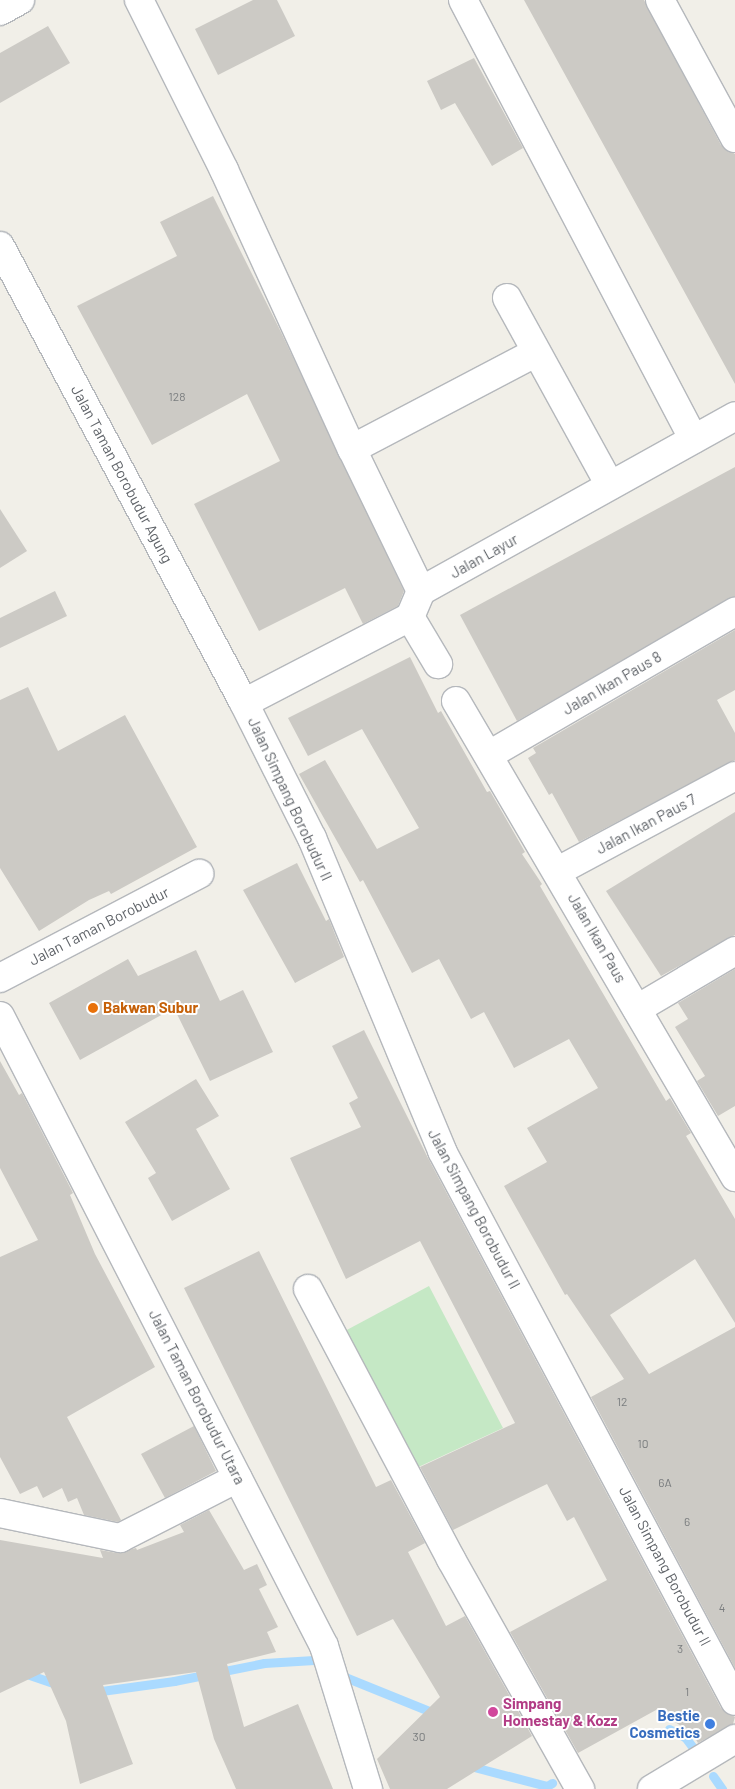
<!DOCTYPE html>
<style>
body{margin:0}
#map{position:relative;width:735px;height:1789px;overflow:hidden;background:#f1efe8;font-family:Barlow,sans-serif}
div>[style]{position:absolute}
.green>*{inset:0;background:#c5e8c5}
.stream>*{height:9px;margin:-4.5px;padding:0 4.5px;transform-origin:4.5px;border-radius:4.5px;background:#aadaff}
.building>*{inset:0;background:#cccac5}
.roads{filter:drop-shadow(1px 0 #b5b8bc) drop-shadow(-1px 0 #b5b8bc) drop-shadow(0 1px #b5b8bc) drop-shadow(0 -1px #b5b8bc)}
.street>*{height:28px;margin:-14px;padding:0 14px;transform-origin:14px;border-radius:14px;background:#fff}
.dots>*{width:14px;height:14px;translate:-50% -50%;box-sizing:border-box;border:2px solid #fff;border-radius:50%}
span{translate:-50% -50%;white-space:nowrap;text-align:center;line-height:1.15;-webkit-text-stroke:4px #fff;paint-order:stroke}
.number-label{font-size:12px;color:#7a7d7f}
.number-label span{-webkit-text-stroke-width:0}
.street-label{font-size:15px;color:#5f6368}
.food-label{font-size:15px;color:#c56008;font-weight:700}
.left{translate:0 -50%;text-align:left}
.hotel-label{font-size:15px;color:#b23c85;font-weight:700}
.shop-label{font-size:15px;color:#366cbe;font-weight:700}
.right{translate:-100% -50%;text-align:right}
</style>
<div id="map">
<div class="green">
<div style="clip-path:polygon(429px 1286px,503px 1428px,414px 1469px,343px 1332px)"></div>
</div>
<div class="stream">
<div style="left:0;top:1665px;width:62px;rotate:18.7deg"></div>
<div style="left:340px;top:1675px;width:96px;rotate:22deg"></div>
<div style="left:429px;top:1711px;width:9px;rotate:54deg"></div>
<div style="left:94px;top:1692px;width:81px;rotate:-7.8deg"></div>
<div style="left:174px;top:1681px;width:92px;rotate:-11.3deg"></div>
<div style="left:264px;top:1663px;width:50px;rotate:-3.4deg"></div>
<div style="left:314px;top:1660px;width:12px;rotate:31deg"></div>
<div style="left:669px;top:1729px;width:18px;rotate:27deg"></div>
<div style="left:685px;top:1737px;width:15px;rotate:53deg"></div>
<div style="left:470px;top:1766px;width:80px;rotate:14.6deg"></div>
<div style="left:547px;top:1786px;width:6px;rotate:-31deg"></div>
<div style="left:713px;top:1776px;width:16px;rotate:55deg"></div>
</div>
<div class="building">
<div style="clip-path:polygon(253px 0,277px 0,295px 36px,218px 75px,195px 29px)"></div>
<div style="clip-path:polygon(524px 0,644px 0,721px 145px,735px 154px,735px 384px)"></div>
<div style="clip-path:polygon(48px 26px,70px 63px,0 103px,0 53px)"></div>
<div style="clip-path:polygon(474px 58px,523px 148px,492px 166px,455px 103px,441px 110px,427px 81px)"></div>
<div style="clip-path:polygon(213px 196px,280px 330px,404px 591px,398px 606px,363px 624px,345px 588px,259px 631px,194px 504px,280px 461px,247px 394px,152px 445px,77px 306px,177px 256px,160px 222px)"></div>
<div style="clip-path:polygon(735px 467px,735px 596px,517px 721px,460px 615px)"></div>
<div style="clip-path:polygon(0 509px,27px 551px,0 568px)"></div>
<div style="clip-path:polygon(55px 591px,67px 616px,0 648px,0 618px)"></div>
<div style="clip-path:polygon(735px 630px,735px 690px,717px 700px,735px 733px,735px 760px,579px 842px,552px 793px,549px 795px,528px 758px,536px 753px,533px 748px)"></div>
<div style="clip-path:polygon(410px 657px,438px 713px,441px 711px,487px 792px,490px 791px,525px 852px,522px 854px,542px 884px,540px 886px,666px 1101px,670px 1098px,691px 1133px,686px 1136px,735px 1219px,735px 1323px,695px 1259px,610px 1315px,649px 1374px,735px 1327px,735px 1668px,591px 1397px,624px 1379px,567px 1294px,565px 1295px,504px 1186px,547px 1162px,527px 1128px,598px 1088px,569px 1039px,514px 1068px,484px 1012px,471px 1019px,439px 959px,412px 973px,363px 880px,360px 882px,299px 774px,325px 760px,377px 849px,419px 828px,362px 729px,308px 756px,288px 718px)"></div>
<div style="clip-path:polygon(28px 687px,58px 751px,125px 715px,197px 847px,111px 894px,109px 891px,89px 900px,39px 931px,0 868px,0 700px)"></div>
<div style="clip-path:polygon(735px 812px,735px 935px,661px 976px,606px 891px)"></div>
<div style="clip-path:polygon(297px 863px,326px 921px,329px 919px,344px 957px,295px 983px,243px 890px)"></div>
<div style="clip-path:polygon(196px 950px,220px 1001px,243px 990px,273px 1052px,210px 1081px,174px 1008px,80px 1060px,49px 1003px,128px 959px,138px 976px)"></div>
<div style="clip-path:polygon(735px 969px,735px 1106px,718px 1116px,697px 1081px,705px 1076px,675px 1027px,688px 1019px,678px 1003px)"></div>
<div style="clip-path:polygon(364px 1030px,428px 1158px,721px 1708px,735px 1717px,733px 1724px,698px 1743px,692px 1733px,656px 1710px,578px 1753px,510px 1632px,607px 1580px,574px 1517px,567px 1521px,547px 1484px,453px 1530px,420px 1467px,515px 1423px,420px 1241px,346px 1279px,290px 1158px,361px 1127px,349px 1103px,358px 1098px,332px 1046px)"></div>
<div style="clip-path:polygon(0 1061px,19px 1095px,22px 1093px,73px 1193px,70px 1195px,95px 1254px,155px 1367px,67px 1417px,121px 1520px,118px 1522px,84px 1515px,77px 1498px,68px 1502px,62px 1488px,43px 1498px,37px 1486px,20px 1494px,0 1457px,0 1257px,38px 1240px,0 1168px)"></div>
<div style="clip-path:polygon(196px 1079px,219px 1116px,196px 1129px,230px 1189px,172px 1221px,148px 1178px,156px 1173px,125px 1122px)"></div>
<div style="clip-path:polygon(259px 1251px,376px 1487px,391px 1480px,425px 1543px,408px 1552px,446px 1626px,465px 1616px,532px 1736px,447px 1789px,390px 1789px,377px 1759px,440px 1697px,393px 1619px,357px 1636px,184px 1288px)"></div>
<div style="clip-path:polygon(194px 1426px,216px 1471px,165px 1498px,141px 1454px)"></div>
<div style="clip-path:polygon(209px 1510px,244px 1570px,257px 1564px,267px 1585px,259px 1589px,278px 1627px,267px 1632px,276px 1652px,227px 1664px,244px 1727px,298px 1704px,333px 1789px,236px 1789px,214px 1739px,196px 1672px,103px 1685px,133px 1764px,80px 1784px,66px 1721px,44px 1672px,0 1693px,0 1540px,103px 1558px,100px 1550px,117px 1553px,136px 1548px,137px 1550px,184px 1532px,180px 1525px)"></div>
</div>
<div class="roads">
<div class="street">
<div style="left:139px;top:0;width:190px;rotate:63.4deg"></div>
<div style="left:224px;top:170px;width:307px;rotate:65.4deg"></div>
<div style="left:352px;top:449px;width:158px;rotate:64.1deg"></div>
<div style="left:463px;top:0;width:496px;rotate:62.3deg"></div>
<div style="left:660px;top:0;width:157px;rotate:61.5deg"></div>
<div style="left:0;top:11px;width:23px;rotate:-29deg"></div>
<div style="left:0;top:246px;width:518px;rotate:61.9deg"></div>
<div style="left:244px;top:703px;width:151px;rotate:63.3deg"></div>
<div style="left:312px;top:838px;width:339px;rotate:67.4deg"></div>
<div style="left:442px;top:1151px;width:623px;rotate:61.95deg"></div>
<div style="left:507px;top:298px;width:213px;rotate:61.2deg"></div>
<div style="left:352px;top:449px;width:207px;rotate:-27.7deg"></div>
<div style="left:410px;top:617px;width:55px;rotate:59.2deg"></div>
<div style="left:456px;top:701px;width:552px;rotate:59.62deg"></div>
<div style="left:244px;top:703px;width:187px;rotate:-27.4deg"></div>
<div style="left:410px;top:617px;width:28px;rotate:-67deg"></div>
<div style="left:421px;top:591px;width:359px;rotate:-29.1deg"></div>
<div style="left:489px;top:755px;width:285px;rotate:-30.2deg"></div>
<div style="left:558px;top:871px;width:201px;rotate:-28.2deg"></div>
<div style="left:0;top:978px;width:225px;rotate:-27.6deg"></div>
<div style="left:637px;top:1009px;width:114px;rotate:-30.6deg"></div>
<div style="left:0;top:1016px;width:708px;rotate:62.78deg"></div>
<div style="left:324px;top:1646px;width:150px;rotate:72.9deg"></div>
<div style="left:308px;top:1289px;width:306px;rotate:62.1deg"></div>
<div style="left:451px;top:1559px;width:264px;rotate:60.7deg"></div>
<div style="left:0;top:1513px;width:123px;rotate:11.8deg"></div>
<div style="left:120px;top:1538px;width:132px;rotate:-27deg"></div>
<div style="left:652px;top:1789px;width:97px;rotate:-31.1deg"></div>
</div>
</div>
<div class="dots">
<div style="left:93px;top:1008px;background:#e8710a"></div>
<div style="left:493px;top:1712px;background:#d1479c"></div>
<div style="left:710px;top:1724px;background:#3f7fe0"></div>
</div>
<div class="number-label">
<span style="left:177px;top:397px">128</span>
<span style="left:622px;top:1402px">12</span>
<span style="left:643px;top:1444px">10</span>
<span style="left:665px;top:1483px">6A</span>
<span style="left:687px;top:1522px">6</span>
<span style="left:722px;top:1608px">4</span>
<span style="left:680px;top:1649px">3</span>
<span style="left:687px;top:1692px">1</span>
<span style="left:419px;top:1737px">30</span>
</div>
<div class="street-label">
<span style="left:122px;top:474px;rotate:62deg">Jalan Taman Borobudur Agung</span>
<span style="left:484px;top:556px;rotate:-29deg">Jalan Layur</span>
<span style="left:612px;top:683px;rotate:-30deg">Jalan Ikan Paus 8</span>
<span style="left:290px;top:799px;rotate:65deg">Jalan Simpang Borobudur II</span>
<span style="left:646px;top:824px;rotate:-28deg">Jalan Ikan Paus 7</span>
<span style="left:99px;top:926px;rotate:-27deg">Jalan Taman Borobudur</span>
<span style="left:597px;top:938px;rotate:60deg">Jalan Ikan Paus</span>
<span style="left:474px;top:1209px;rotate:62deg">Jalan Simpang Borobudur II</span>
<span style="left:197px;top:1397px;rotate:63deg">Jalan Taman Borobudur Utara</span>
<span style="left:665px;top:1566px;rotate:62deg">Jalan Simpang Borobudur II</span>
</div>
<div class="food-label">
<span class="left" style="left:103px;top:1008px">Bakwan Subur</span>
</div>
<div class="hotel-label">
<span class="left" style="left:503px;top:1712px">Simpang<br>Homestay &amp; Kozz</span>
</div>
<div class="shop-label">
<span class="right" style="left:700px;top:1724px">Bestie<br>Cosmetics</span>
</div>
</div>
